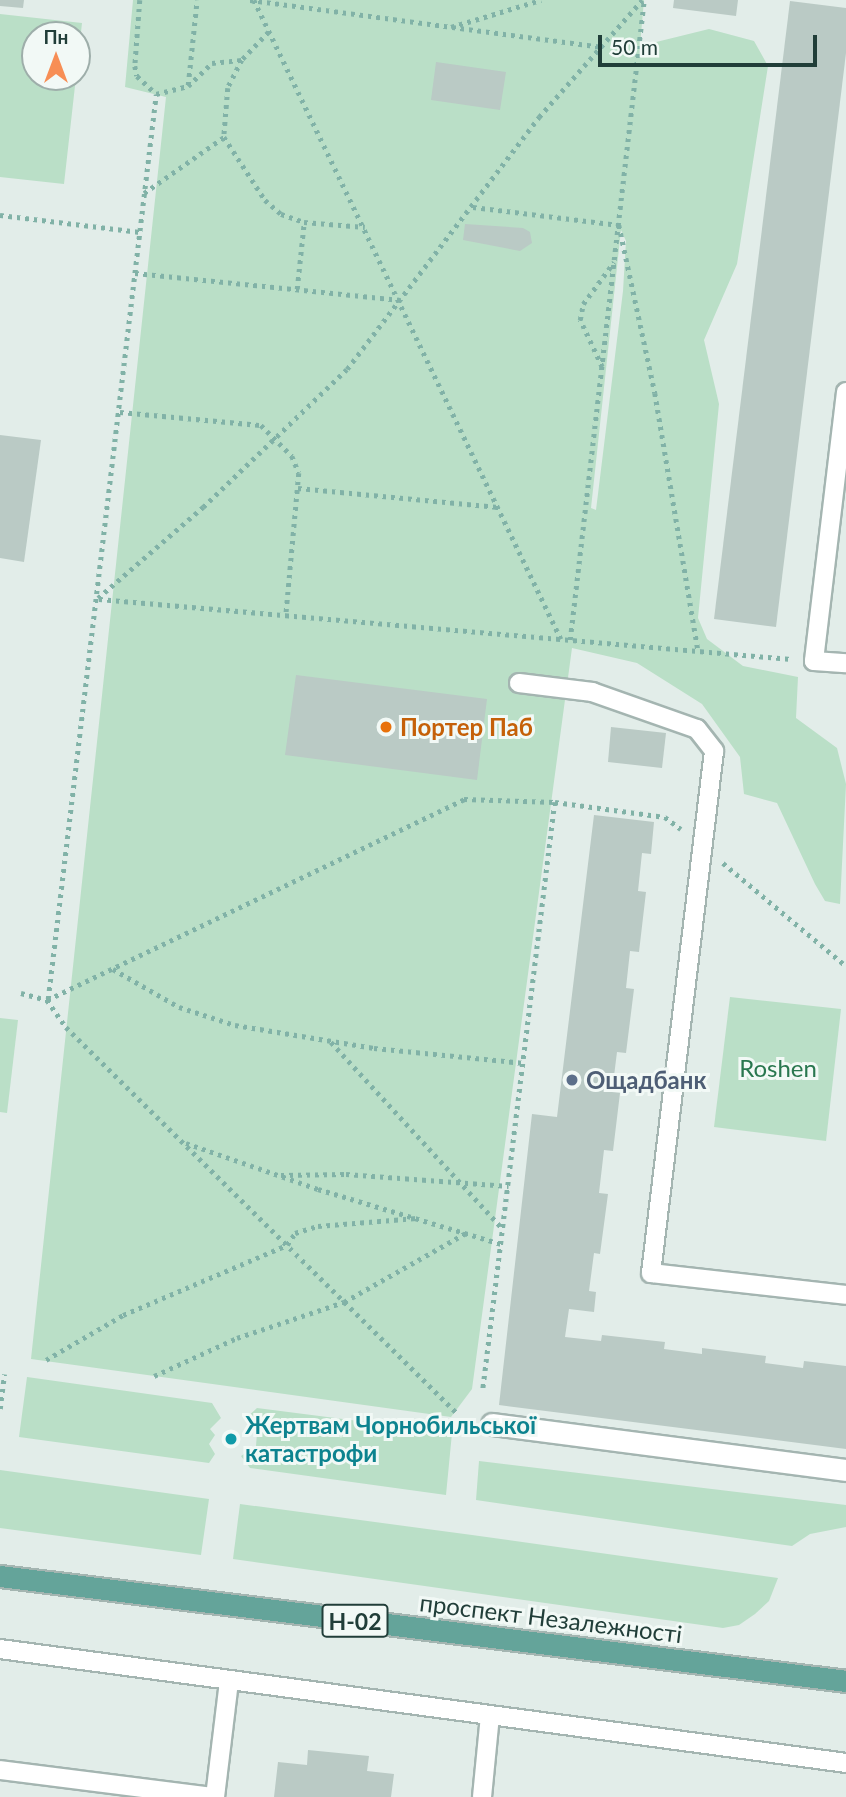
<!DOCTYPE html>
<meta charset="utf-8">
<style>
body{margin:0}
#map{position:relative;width:846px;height:1797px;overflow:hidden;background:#e2ede9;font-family:Lato,sans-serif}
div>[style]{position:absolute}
.green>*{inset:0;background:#badfc7}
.building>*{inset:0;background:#bacac5}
.path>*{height:4.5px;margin-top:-2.25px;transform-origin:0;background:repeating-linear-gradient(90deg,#81b2a7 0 3.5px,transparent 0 8.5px)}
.roads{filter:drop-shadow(2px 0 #a4b5b1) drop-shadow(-2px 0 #a4b5b1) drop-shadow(0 2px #a4b5b1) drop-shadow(0 -2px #a4b5b1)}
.lane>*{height:18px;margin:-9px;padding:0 9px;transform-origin:9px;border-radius:9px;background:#fff}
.street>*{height:21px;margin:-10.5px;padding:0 10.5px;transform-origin:10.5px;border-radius:10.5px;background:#fff}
.primary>*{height:21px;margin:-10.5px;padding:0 10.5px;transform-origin:10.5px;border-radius:10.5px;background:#64a49a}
.dots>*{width:19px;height:19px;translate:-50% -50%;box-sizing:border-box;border:4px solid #f2f9f6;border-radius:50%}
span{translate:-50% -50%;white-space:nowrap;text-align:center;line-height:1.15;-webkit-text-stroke:6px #f2f9f6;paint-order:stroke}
.shield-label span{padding:2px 5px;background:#f2f9f6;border:2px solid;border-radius:5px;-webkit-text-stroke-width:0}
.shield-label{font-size:23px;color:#213e39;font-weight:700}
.food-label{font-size:24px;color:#c56008;font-weight:700}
.left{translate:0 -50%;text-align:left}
.park-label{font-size:24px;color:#29774f}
.service-label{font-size:24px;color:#4e5e75;font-weight:700}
.culture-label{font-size:24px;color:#0d838f;font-weight:700}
.street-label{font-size:24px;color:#213e39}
.north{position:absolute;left:21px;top:21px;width:70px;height:70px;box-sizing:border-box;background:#f2f9f6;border:2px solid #9eaeaa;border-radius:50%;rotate:0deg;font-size:19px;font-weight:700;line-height:28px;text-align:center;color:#213e39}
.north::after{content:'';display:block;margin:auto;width:24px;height:32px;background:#f78e55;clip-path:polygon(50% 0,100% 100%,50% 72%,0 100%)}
.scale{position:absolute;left:598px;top:35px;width:219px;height:32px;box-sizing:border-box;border:4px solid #213e39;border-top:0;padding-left:9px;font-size:21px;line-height:24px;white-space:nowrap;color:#213e39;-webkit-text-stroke:5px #f2f9f6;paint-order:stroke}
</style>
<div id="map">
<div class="green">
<div style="clip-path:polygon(evenodd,133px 0,644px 0,640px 46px,709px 29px,754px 41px,768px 66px,737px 264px,704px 340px,719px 404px,698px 618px,707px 639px,743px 666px,798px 677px,796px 718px,837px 748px,846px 784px,840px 904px,825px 901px,815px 884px,777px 803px,744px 794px,740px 757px,702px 704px,637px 663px,572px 648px,472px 1389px,451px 1417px,31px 1359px,166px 97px,125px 87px,133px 0,621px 230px,626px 241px,623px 291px,596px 510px,591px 508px,621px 230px)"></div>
<div style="clip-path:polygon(0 14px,82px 23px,77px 68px,77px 35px,35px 35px,35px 77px,76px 77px,64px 184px,0 177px)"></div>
<div style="clip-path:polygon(730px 997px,841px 1009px,826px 1141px,714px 1127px)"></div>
<div style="clip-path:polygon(0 1018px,18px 1020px,7px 1113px,0 1112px)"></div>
<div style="clip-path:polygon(27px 1377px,212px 1403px,221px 1418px,210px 1429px,215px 1435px,209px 1444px,215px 1454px,209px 1463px,19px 1437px)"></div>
<div style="clip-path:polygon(257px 1408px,452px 1433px,446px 1495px,250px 1468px,241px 1456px,256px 1446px,257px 1433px,246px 1418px)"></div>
<div style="clip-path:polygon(479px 1461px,846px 1505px,846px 1527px,810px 1534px,792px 1546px,476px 1500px)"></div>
<div style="clip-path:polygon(0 1470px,209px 1499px,201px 1555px,0 1528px)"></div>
<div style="clip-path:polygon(240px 1504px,472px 1535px,778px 1578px,769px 1601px,755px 1614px,739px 1625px,723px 1628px,233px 1559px)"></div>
</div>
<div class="building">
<div style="clip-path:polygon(0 0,24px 0,23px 8px,0 6px)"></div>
<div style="clip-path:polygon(674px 0,738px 0,736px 16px,673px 8px)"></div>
<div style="clip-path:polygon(790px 1px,846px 8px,846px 53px,776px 627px,714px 619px)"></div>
<div style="clip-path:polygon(436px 62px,506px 72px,500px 110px,431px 100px)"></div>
<div style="clip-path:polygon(465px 224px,523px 228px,530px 232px,532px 243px,520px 251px,463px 240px)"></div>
<div style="clip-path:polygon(0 435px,41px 440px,24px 562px,0 558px)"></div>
<div style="clip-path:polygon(296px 675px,487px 699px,477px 780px,285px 755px)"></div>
<div style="clip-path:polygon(611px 727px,666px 733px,662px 768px,608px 762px)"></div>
<div style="clip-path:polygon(594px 815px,654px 822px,651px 854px,642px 853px,638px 891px,646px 892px,639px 952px,630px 951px,626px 988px,634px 989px,626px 1053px,617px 1052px,612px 1092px,620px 1093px,613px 1151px,604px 1150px,599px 1193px,608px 1194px,600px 1254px,594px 1253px,589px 1291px,596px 1292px,594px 1312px,569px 1309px,565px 1337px,601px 1341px,602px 1335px,665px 1342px,664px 1349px,702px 1354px,702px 1348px,766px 1356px,765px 1363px,803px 1368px,804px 1361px,846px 1366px,846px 1449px,499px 1405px,532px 1114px,557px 1117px)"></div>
<div style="clip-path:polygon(308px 1750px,369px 1756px,367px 1771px,394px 1774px,391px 1797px,274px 1797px,278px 1762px,307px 1765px)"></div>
</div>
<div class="path">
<div style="left:140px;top:0;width:66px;rotate:94.3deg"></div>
<div style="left:135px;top:66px;width:10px;rotate:79deg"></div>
<div style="left:137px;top:76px;width:26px;rotate:43deg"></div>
<div style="left:250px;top:0;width:354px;rotate:7.6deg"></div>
<div style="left:254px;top:0;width:709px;rotate:64.34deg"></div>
<div style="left:451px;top:27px;width:94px;rotate:-16.7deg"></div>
<div style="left:269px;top:32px;width:39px;rotate:134deg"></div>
<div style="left:242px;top:60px;width:31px;rotate:117deg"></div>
<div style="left:228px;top:88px;width:49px;rotate:94.7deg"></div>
<div style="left:224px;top:137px;width:75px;rotate:56.9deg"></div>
<div style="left:265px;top:200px;width:21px;rotate:41deg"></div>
<div style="left:281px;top:214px;width:24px;rotate:19deg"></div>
<div style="left:304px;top:222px;width:61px;rotate:4.7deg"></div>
<div style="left:188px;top:85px;width:85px;rotate:-84deg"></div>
<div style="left:156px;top:94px;width:33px;rotate:-14deg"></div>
<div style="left:188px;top:86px;width:33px;rotate:-44deg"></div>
<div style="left:212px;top:63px;width:30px;rotate:-6deg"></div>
<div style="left:144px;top:193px;width:98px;rotate:-35deg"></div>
<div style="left:473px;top:207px;width:147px;rotate:7deg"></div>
<div style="left:619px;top:225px;width:172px;rotate:77.9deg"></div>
<div style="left:655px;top:393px;width:262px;rotate:80.5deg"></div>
<div style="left:0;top:215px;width:141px;rotate:6.9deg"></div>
<div style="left:135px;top:273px;width:267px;rotate:5.8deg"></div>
<div style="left:297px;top:289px;width:67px;rotate:-84deg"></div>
<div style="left:602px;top:367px;width:52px;rotate:-115.1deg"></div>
<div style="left:580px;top:320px;width:16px;rotate:-79deg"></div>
<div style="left:583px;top:304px;width:52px;rotate:-53.6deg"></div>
<div style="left:120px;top:412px;width:142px;rotate:5.3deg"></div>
<div style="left:261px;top:425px;width:44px;rotate:45deg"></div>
<div style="left:292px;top:456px;width:18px;rotate:68deg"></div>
<div style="left:299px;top:473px;width:143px;rotate:95.2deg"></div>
<div style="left:298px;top:488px;width:201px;rotate:5.4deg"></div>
<div style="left:98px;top:598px;width:139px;rotate:-40.9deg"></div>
<div style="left:203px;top:507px;width:199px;rotate:-43.8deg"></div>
<div style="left:347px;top:369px;width:317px;rotate:-52.7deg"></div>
<div style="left:539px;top:117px;width:156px;rotate:-48.6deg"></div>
<div style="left:99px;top:599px;width:695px;rotate:4.96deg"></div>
<div style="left:570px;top:640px;width:644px;rotate:-83.4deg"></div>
<div style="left:555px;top:802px;width:111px;rotate:7.8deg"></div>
<div style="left:665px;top:817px;width:20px;rotate:37deg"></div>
<div style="left:723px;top:863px;width:160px;rotate:39.9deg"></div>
<div style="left:113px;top:969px;width:76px;rotate:29.9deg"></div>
<div style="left:179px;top:1007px;width:59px;rotate:17.8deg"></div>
<div style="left:235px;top:1025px;width:141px;rotate:9.4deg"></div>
<div style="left:374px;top:1048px;width:151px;rotate:5.7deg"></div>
<div style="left:21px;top:993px;width:27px;rotate:15deg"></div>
<div style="left:47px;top:1000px;width:33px;rotate:55deg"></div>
<div style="left:66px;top:1027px;width:548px;rotate:44.63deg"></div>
<div style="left:48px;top:999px;width:911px;rotate:-83.19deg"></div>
<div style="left:47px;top:1000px;width:463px;rotate:-25.7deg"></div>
<div style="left:464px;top:799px;width:91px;rotate:1.9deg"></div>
<div style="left:555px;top:802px;width:591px;rotate:96.99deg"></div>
<div style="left:331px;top:1042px;width:254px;rotate:47.4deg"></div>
<div style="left:186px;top:1143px;width:140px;rotate:19.2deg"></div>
<div style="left:318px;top:1189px;width:191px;rotate:16.7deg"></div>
<div style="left:281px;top:1175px;width:65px;rotate:-0.9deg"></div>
<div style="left:346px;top:1174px;width:163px;rotate:4.2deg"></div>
<div style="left:46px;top:1360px;width:89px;rotate:-30.3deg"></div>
<div style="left:123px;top:1315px;width:178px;rotate:-23.1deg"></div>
<div style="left:287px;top:1245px;width:14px;rotate:-56deg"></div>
<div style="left:295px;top:1233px;width:24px;rotate:-17deg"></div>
<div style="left:318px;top:1226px;width:99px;rotate:-4.6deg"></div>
<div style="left:154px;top:1376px;width:91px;rotate:-24.6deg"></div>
<div style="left:237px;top:1338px;width:113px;rotate:-18.6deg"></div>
<div style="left:344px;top:1302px;width:140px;rotate:-29.5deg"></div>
<div style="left:0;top:1409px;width:35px;rotate:-83deg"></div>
</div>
<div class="roads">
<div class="lane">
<div style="left:846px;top:392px;width:271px;rotate:96.8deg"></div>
<div style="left:814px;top:661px;width:32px;rotate:4deg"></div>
<div style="left:519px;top:683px;width:74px;rotate:7deg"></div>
<div style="left:592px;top:692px;width:111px;rotate:19.4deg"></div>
<div style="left:697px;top:729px;width:28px;rotate:52deg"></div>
<div style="left:714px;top:751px;width:526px;rotate:96.88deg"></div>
<div style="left:651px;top:1273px;width:196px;rotate:6.4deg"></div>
<div style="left:0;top:1649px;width:854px;rotate:7.67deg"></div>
<div style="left:0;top:1770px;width:215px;rotate:7.2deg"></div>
<div style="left:215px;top:1797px;width:117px;rotate:-83.1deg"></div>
<div style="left:482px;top:1797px;width:82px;rotate:-84.4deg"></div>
</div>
<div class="street">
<div style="left:492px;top:1424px;width:357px;rotate:7.4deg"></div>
</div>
<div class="primary">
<div style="left:0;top:1576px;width:852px;rotate:7.07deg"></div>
</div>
</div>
<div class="dots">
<div style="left:386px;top:727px;background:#e8710a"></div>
<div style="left:572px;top:1080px;background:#5c6f8a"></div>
<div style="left:231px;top:1439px;background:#0f9aa8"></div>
</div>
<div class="shield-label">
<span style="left:355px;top:1621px">Н-02</span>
</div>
<div class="food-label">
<span class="left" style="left:400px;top:727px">Портер Паб</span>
</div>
<div class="park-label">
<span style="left:778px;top:1068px">Roshen</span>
</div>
<div class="service-label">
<span class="left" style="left:586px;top:1080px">Ощадбанк</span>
</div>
<div class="culture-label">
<span class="left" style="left:245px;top:1439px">Жертвам Чорнобильської<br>катастрофи</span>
</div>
<div class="street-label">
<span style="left:551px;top:1618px;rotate:7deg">проспект Незалежності</span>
</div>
<div class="north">Пн</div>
<div class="scale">50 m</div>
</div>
